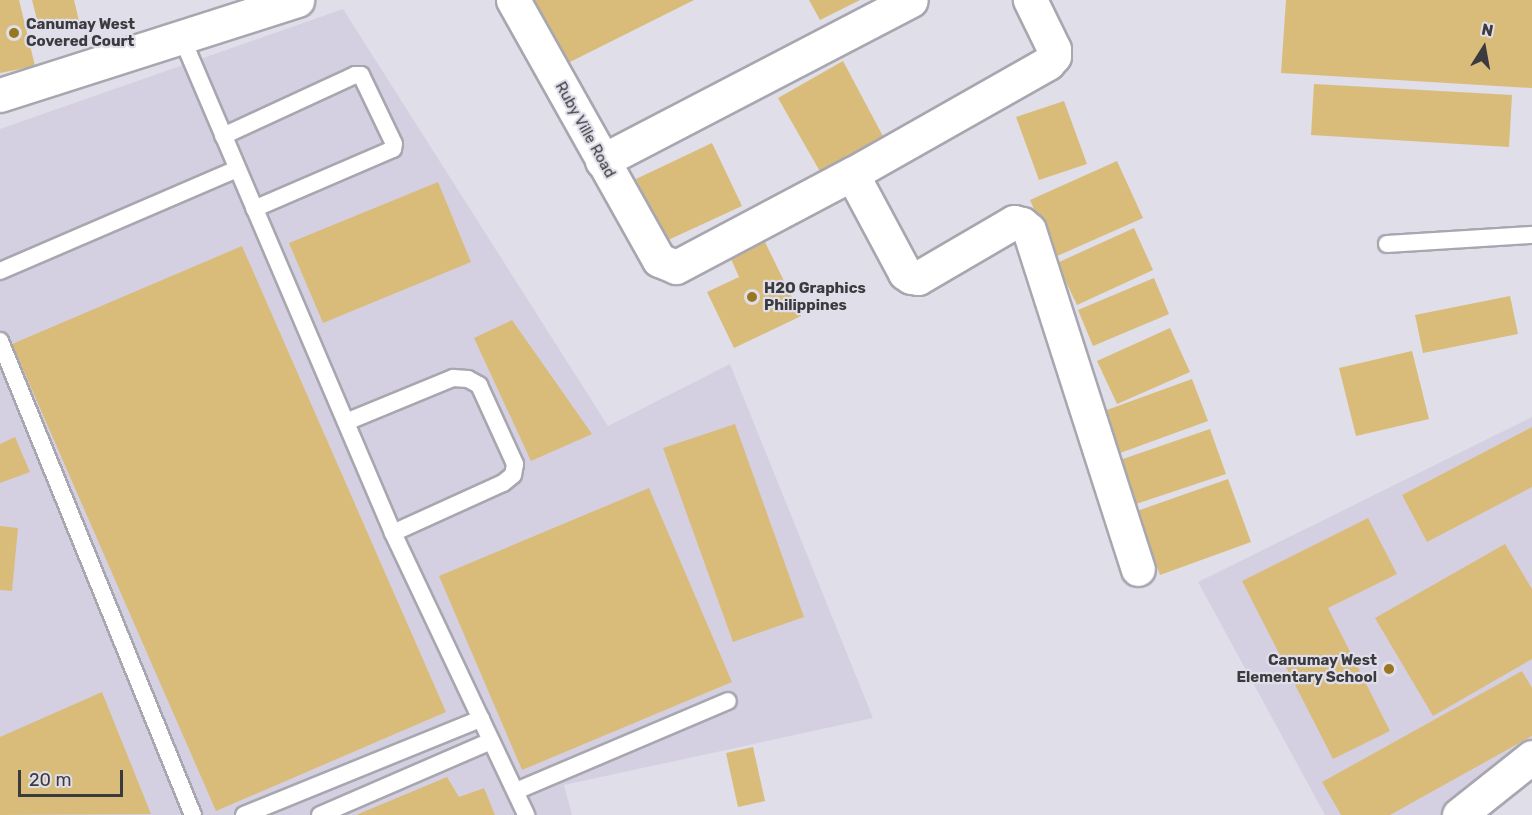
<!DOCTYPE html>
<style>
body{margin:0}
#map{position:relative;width:1532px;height:815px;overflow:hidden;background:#e0dee8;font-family:Rubik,sans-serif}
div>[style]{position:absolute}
.built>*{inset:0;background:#d5d0e1}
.building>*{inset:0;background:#d9bc7a}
.roads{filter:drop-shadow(2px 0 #a8a6af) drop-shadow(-2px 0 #a8a6af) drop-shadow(0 2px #a8a6af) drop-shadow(0 -2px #a8a6af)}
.lane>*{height:16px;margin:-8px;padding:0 8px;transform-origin:8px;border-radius:8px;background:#fff}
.street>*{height:33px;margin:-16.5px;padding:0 16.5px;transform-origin:16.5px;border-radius:16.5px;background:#fff}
.secondary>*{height:33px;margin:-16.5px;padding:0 16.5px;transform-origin:16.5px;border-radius:16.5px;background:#fff}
.dots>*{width:16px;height:16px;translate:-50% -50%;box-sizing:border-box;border:3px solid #e0dee8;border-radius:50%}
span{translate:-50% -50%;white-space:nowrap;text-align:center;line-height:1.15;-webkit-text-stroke:4.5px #e0dee8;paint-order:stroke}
.poi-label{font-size:15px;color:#3b3a3e;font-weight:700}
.left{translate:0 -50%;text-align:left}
.right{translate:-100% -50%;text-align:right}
.street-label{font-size:15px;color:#3b3a3e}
.north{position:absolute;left:1454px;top:18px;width:60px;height:60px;-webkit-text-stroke:4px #e0dee8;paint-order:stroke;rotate:11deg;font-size:16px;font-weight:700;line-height:24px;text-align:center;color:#3b3a3e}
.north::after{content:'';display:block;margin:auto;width:21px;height:27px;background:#3b3a3e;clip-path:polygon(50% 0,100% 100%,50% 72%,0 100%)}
.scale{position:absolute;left:18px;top:770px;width:105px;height:27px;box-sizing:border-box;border:3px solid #3b3a3e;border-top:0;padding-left:8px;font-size:18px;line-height:21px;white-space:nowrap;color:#3b3a3e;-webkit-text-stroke:4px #e0dee8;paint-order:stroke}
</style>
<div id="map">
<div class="built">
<div style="clip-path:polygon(343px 9px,608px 426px,730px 364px,873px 718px,564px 785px,572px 815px,0 815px,0 129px)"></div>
<div style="clip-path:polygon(1532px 417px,1532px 756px,1451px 815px,1325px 815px,1198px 582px)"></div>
</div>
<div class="building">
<div style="clip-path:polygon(0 0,19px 0,35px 66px,0 73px)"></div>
<div style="clip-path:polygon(32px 0,74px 0,79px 21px,40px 31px)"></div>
<div style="clip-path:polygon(530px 0,694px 0,564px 65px)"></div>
<div style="clip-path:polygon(809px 0,860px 0,820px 20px)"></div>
<div style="clip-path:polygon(1286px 0,1532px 0,1532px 88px,1281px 73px)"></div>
<div style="clip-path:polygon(843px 61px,885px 140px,822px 175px,778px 98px)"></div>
<div style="clip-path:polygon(1314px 84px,1512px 95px,1509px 147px,1311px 135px)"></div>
<div style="clip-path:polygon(1064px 101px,1087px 164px,1039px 180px,1016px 117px)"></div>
<div style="clip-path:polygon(712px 143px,742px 206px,666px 241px,636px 179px)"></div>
<div style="clip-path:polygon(1117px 161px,1143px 218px,1055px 257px,1030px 200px)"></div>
<div style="clip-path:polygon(438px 182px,471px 262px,323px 323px,289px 243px)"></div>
<div style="clip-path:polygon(1134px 228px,1153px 270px,1077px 305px,1057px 263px)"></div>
<div style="clip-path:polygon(765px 242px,801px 316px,734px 348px,707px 292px,739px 277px,731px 259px)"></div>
<div style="clip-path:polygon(242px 246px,446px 712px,216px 811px,12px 344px)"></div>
<div style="clip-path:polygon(1154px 278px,1169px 314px,1093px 346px,1078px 310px)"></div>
<div style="clip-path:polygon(1510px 296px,1518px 334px,1423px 353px,1415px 315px)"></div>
<div style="clip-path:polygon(512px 320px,592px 434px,531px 461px,474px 338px)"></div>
<div style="clip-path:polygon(1170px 328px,1190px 372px,1117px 404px,1097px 361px)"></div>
<div style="clip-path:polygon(1412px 351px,1429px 419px,1356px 436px,1339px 368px)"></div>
<div style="clip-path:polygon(1192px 379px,1208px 421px,1120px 453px,1104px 411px)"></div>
<div style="clip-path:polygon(735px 424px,804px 617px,733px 642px,663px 448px)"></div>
<div style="clip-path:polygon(1532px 427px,1532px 487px,1427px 542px,1402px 495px)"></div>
<div style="clip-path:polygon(1210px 429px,1226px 474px,1136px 504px,1120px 460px)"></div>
<div style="clip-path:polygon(15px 437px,30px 472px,0 483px,0 444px)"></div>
<div style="clip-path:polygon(1228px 479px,1251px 542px,1160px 575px,1137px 511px)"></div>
<div style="clip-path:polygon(649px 488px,732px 682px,522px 770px,439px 576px)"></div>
<div style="clip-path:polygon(1368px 518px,1397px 574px,1328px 608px,1390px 731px,1333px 759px,1242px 581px)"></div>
<div style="clip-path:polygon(0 526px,18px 528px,12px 591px,0 590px)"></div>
<div style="clip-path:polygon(1505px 544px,1532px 589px,1532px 659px,1433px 716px,1375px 618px)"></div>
<div style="clip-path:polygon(1522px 671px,1532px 688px,1532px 736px,1390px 815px,1341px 815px,1322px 782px)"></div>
<div style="clip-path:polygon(102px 692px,151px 814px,0 815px,0 737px)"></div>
<div style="clip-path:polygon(753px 747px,765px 801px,738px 807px,726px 753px)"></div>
<div style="clip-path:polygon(447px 777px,459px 797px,484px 788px,495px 815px,356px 815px)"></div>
</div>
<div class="roads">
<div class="lane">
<div style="left:182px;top:38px;width:538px;rotate:66.91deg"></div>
<div style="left:393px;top:533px;width:312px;rotate:64.7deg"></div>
<div style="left:223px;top:136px;width:145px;rotate:-24.8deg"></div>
<div style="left:355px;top:75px;width:6px"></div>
<div style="left:361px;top:75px;width:76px;rotate:64.4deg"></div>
<div style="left:394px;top:144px;width:5px;rotate:101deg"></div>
<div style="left:393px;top:149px;width:151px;rotate:156.7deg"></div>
<div style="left:1387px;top:244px;width:145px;rotate:-3.6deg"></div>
<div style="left:0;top:271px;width:258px;rotate:-23.3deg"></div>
<div style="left:0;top:341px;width:512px;rotate:67.85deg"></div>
<div style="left:346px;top:422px;width:116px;rotate:-22.4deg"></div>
<div style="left:453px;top:378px;width:15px;rotate:4deg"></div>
<div style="left:468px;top:379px;width:13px;rotate:29deg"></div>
<div style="left:479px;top:385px;width:87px;rotate:65.5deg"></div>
<div style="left:515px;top:464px;width:11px;rotate:100deg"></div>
<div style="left:513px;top:475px;width:13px;rotate:141deg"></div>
<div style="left:503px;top:483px;width:121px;rotate:155.6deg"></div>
<div style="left:516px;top:791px;width:230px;rotate:-23deg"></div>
<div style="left:244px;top:815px;width:256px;rotate:-22.1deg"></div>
<div style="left:320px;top:815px;width:186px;rotate:-23.4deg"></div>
</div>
<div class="street">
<div style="left:513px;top:0;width:298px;rotate:60.7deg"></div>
<div style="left:659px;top:260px;width:18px;rotate:22deg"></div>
<div style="left:676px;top:267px;width:199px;rotate:-27.9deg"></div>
<div style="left:852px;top:174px;width:225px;rotate:-29.5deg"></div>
<div style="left:1048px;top:63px;width:9px;rotate:-49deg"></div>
<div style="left:1054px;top:56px;width:7px;rotate:-90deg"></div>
<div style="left:1054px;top:49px;width:55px;rotate:-116.1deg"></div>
<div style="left:602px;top:161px;width:348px;rotate:-27.5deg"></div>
<div style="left:852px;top:174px;width:112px;rotate:61.8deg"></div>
<div style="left:905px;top:273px;width:7px;rotate:34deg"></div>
<div style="left:911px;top:277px;width:7px;rotate:8deg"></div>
<div style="left:918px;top:278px;width:111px;rotate:-30.3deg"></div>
<div style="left:1014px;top:222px;width:8px;rotate:14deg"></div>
<div style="left:1022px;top:224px;width:9px;rotate:41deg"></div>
<div style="left:1029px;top:230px;width:356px;rotate:72.2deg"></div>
<div style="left:1459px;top:815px;width:93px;rotate:-38.5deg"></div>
</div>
<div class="secondary">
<div style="left:0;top:95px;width:312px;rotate:-17.7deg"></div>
</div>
</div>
<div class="dots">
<div style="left:14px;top:33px;background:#987720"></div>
<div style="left:752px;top:297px;background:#987720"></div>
<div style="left:1389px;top:669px;background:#987720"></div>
</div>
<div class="poi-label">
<span class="left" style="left:26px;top:33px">Canumay West<br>Covered Court</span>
<span class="left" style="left:764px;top:297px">H2O Graphics<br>Philippines</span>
<span class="right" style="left:1377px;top:669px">Canumay West<br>Elementary School</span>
</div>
<div class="street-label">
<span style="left:585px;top:130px;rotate:61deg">Ruby Ville Road</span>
</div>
<div class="north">N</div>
<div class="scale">20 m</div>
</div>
